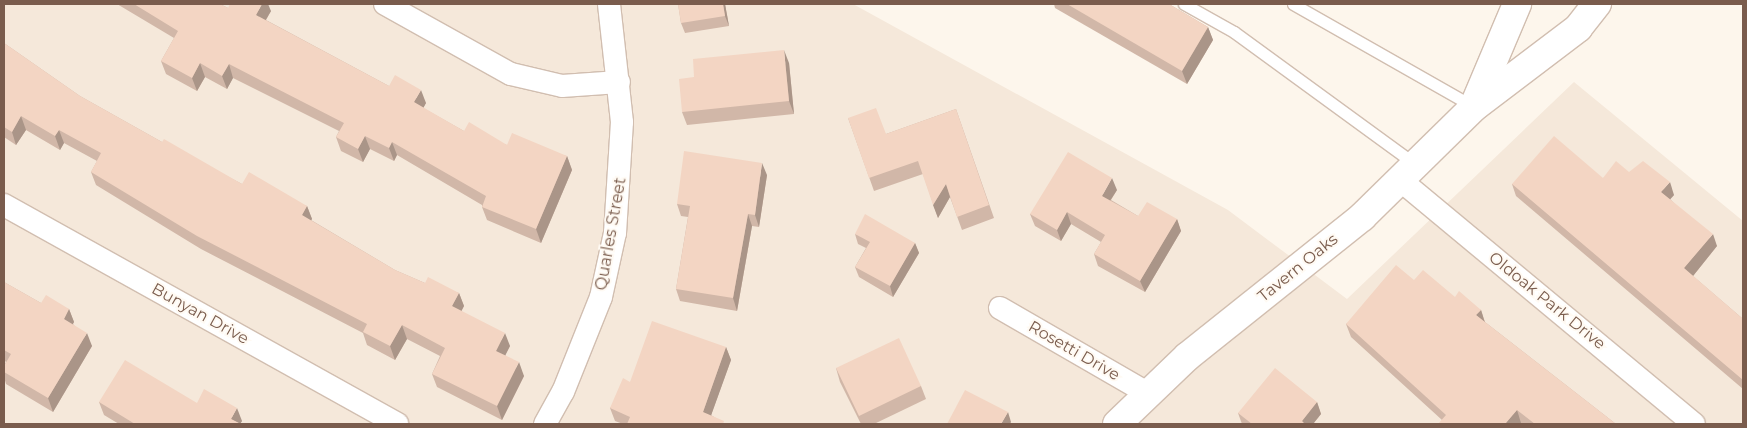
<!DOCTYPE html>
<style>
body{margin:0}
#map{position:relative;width:1747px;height:428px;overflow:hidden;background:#fdf6ec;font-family:Montserrat,sans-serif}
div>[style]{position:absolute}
.residential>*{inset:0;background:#f5e8da}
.roads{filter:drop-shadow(1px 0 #d1beb0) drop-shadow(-1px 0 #d1beb0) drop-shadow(0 1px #d1beb0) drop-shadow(0 -1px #d1beb0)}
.lane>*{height:11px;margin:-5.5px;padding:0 5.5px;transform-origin:5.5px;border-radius:5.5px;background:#fff}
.street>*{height:22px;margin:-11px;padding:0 11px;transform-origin:11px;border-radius:11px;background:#fff}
.secondary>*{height:28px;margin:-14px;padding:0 14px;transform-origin:14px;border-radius:14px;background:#fff}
.wall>*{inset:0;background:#d1b7a8}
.shaded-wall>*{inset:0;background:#aa9588}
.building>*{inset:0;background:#f3d5c3}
span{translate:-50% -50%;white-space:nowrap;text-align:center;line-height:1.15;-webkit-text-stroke:4px #fffaf3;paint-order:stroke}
.street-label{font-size:16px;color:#7a5c4d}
.frame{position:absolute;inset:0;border:5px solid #7a5c4d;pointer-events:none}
</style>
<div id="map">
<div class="residential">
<div style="clip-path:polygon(4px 4px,853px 4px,1228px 210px,1347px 299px,1574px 82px,1743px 221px,1743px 424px,4px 424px)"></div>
</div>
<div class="roads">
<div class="lane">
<div style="left:1184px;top:4px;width:57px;rotate:29.2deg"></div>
<div style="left:1234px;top:32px;width:224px;rotate:36.1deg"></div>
<div style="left:1293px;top:4px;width:208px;rotate:29.6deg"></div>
</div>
<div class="street">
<div style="left:385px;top:4px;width:144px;rotate:29.1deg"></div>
<div style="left:511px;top:74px;width:52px;rotate:13.2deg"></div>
<div style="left:562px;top:86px;width:57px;rotate:-4deg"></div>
<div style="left:1399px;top:179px;width:383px;rotate:39.7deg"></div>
<div style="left:4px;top:205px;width:450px;rotate:29.1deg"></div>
<div style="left:1000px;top:308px;width:170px;rotate:30deg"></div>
<div style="left:545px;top:424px;width:37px;rotate:-61deg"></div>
<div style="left:563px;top:392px;width:102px;rotate:-68.2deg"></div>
<div style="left:601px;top:297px;width:66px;rotate:-77.7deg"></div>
<div style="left:615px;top:233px;width:111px;rotate:-86.4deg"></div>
<div style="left:622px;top:122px;width:119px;rotate:-96.3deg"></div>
</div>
<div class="secondary">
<div style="left:1474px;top:106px;width:111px;rotate:-67.1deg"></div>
<div style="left:1117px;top:424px;width:98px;rotate:-43.8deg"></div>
<div style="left:1188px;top:356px;width:223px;rotate:-38.6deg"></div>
<div style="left:1362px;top:217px;width:157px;rotate:-44.5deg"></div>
<div style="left:1474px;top:107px;width:131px;rotate:-37.2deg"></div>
<div style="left:1578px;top:28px;width:31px;rotate:-52deg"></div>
</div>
</div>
<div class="wall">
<div style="clip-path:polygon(117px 4px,220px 4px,228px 8px,271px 11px,266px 20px,389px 86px,426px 103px,423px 108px,464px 131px,507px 145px,567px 156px,572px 170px,541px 243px,487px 220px,482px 207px,482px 205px,397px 155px,394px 161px,370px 149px,363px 162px,341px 151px,336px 137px,339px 131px,233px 78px,227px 89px,205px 77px,197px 91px,166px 74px,161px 61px,174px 38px)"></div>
<div style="clip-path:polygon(678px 4px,725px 4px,729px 26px,685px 33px,681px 23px)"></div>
<div style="clip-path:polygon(1054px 4px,1169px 4px,1208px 27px,1213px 40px,1187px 84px,1055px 8px)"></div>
<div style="clip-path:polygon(4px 43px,80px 96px,162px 142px,242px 184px,307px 206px,312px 219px,311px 220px,395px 270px,425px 283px,459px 293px,464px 306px,461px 311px,510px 346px,505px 355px,524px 376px,502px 420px,437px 387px,432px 374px,440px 356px,407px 339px,395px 360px,367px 345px,363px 333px,201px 249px,96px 185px,91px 172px,97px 161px,64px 143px,60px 150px,26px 130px,16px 145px,4px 137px)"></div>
<div style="clip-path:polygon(789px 63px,794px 114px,687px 125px,682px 112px,694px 77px)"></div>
<div style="clip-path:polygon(956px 109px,994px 218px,962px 230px,950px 197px,938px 218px,923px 174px,874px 191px,848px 118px,886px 134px)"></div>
<div style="clip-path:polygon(1629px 172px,1674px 195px,1670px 199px,1717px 246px,1693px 276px,1743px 319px,1743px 389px,1516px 196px,1512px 184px,1603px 178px)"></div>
<div style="clip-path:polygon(767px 175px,759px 227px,752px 226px,737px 311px,680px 301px,676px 289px,688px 217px,681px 216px,677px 204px)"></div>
<div style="clip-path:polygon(1117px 190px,1111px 200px,1138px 216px,1177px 219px,1181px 231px,1145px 292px,1098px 266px,1094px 254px,1101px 242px,1071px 224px,1061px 241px,1035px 226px,1030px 214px)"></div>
<div style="clip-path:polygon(855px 234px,915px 243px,919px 253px,893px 297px,859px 277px,855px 267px,866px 248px,858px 244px)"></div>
<div style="clip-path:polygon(1414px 280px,1481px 310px,1485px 322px,1616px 424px,1523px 424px,1521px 423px,1442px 420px,1351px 337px,1346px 324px)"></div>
<div style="clip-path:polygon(4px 282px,41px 303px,69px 309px,74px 322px,73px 324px,92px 346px,53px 412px,6px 384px,4px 377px,4px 366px,6px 362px,4px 360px)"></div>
<div style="clip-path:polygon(726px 347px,731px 360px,711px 415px,725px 424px,623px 424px,615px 421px,610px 408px,630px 382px)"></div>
<div style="clip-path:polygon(836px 368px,921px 386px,926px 399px,874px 424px,861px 424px,840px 382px)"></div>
<div style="clip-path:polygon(99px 402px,197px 403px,242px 421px,240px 424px,241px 424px,119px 424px,104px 415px)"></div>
<div style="clip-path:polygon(1317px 402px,1321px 414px,1313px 424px,1242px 424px,1238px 413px)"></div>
</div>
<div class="shaded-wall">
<div style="clip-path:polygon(262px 4px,268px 4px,271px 11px,261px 28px,256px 15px)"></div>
<div style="clip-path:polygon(723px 4px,725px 4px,729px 26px,725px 16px)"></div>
<div style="clip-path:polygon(1208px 27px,1213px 40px,1187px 84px,1182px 71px)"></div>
<div style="clip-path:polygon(784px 50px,789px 63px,794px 114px,789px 101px)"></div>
<div style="clip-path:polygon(200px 63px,205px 77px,197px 91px,192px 78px)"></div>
<div style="clip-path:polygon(229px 64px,233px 78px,227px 89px,222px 76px)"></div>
<div style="clip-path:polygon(421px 90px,426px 103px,419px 116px,414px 102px)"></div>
<div style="clip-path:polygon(21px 116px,26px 130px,16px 145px,12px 132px)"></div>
<div style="clip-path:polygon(59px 130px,64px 143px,60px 150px,55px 136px)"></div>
<div style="clip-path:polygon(365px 136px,370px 149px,363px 162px,358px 149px)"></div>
<div style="clip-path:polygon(392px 142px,397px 155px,394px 161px,389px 148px)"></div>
<div style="clip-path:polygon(567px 156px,572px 170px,541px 243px,536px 229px)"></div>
<div style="clip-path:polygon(762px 163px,767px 175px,759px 227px,755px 215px)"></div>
<div style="clip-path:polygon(1112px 178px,1117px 190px,1106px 207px,1102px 196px)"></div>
<div style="clip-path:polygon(1670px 182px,1674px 195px,1666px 204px,1661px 192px)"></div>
<div style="clip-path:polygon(946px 184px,950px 197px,938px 218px,933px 205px)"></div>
<div style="clip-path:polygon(307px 206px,312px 219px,306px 228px,302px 215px)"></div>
<div style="clip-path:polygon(1067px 212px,1071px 224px,1061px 241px,1057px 230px)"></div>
<div style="clip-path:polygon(748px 214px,752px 226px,737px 311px,733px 298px)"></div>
<div style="clip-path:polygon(1177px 219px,1181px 231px,1145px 292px,1140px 281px)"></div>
<div style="clip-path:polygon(1713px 234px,1717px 246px,1689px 281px,1684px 268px)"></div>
<div style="clip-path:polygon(915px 243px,919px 253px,893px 297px,890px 286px)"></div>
<div style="clip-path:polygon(459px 293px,464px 306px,457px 320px,452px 306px)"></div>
<div style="clip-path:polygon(69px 309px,74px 322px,68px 332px,64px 319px)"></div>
<div style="clip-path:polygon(1481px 310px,1485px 323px,1476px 315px)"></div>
<div style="clip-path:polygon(402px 325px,407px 339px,395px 360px,390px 346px)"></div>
<div style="clip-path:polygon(87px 333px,92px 346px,53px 412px,48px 398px)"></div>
<div style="clip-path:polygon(505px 333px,510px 346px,501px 364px,496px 351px)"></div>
<div style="clip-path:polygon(726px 347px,731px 360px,708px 424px,703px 412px)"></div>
<div style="clip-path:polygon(519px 362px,524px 376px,502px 420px,497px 406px)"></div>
<div style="clip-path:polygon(1317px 402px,1321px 414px,1313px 424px,1303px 424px,1302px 421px)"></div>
<div style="clip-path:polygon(237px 408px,242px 421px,240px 424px,231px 419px)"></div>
<div style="clip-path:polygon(1517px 410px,1521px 423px,1521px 424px,1505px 424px)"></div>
<div style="clip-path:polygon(1008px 412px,1011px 422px,1010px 424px,1001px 424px)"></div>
</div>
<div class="building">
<div style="clip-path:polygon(134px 4px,220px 4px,228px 8px,230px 4px,262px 4px,256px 15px,389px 86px,395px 75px,421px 90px,414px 102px,464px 131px,469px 122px,507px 145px,512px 133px,567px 156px,536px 229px,482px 207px,486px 196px,392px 142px,389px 148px,365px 136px,358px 149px,336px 137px,344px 123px,229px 64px,222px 76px,200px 63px,192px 78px,161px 61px,178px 31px)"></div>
<div style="clip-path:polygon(678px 4px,723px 4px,725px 16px,681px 23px)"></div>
<div style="clip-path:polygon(1067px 4px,1169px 4px,1208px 27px,1182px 71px)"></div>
<div style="clip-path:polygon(4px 43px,80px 96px,162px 142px,164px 139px,242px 184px,249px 172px,307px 206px,302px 215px,395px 270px,425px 283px,428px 277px,459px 293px,452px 306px,505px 333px,496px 351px,519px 362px,497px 406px,432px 374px,445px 348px,402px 325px,390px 346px,363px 332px,367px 324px,197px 236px,91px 172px,101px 153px,59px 130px,55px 136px,21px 116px,12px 132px,4px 127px)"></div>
<div style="clip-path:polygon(784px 50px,789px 101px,682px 112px,679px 79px,694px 77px,693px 59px)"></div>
<div style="clip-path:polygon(876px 108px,886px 134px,956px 109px,989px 205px,957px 217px,946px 184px,933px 205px,918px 161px,869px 178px,848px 118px)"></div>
<div style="clip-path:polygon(1554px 136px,1603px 178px,1616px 161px,1629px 172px,1643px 161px,1670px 182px,1661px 192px,1713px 234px,1684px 268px,1743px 319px,1743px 380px,1512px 184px)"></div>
<div style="clip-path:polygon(684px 151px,762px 163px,755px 215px,748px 214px,733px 298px,676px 289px,690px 206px,677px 204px)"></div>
<div style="clip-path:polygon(1068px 152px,1112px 178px,1102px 196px,1138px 216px,1147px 202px,1177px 219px,1140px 281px,1094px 254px,1105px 235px,1067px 212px,1057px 230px,1030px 214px)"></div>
<div style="clip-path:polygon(865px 214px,915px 243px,890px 286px,855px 267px,870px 242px,855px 234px)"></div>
<div style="clip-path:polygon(1396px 265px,1414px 280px,1423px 270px,1455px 297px,1459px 291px,1481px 310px,1476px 315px,1616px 424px,1535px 424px,1517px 410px,1505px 424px,1438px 424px,1446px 415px,1346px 324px)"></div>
<div style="clip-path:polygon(4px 282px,41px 303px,46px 295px,69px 309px,64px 319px,87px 333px,48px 398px,4px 372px,4px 366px,11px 354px,4px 350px)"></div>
<div style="clip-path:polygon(652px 321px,726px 347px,703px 412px,724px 421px,723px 424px,627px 424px,630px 417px,610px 408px,623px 378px,630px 382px)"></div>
<div style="clip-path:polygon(899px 338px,921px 386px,859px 416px,836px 368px)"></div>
<div style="clip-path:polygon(125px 360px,197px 403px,204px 389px,237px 408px,231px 419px,241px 424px,135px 424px,99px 402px)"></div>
<div style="clip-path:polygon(1275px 368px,1317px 402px,1302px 421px,1305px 424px,1252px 424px,1238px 413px)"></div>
<div style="clip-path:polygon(965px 390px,1008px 412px,1001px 424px,947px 424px)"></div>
</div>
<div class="street-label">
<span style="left:611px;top:234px;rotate:-80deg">Quarles Street</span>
<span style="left:1298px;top:268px;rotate:-39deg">Tavern Oaks</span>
<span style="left:1547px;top:301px;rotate:39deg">Oldoak Park Drive</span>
<span style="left:200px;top:314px;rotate:29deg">Bunyan Drive</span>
<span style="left:1074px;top:351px;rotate:30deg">Rosetti Drive</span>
</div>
<div class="frame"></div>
</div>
